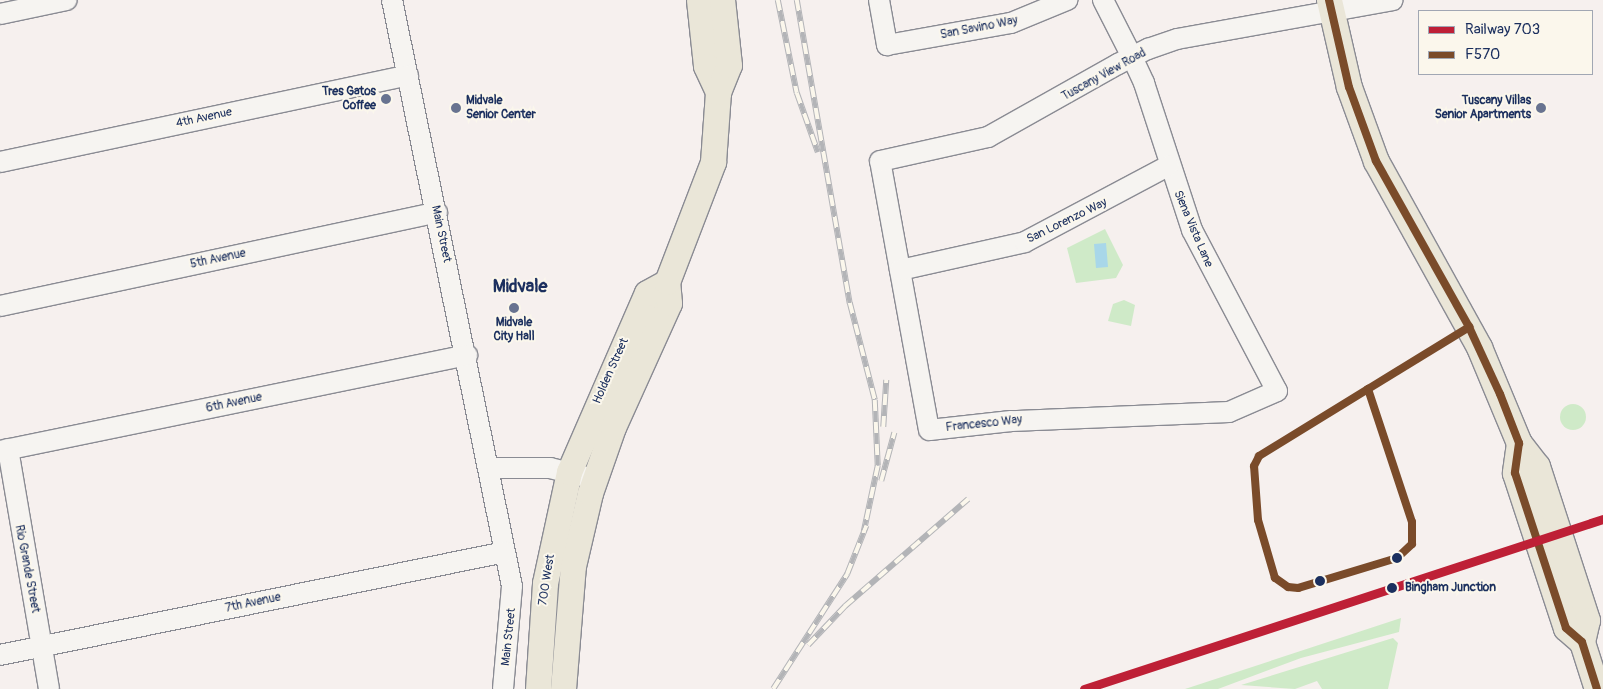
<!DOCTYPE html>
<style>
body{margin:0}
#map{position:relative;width:1603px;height:689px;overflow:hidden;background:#f6f0ee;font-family:Pangolin,sans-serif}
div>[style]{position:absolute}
.green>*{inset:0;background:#cfeac8}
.round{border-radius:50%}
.water>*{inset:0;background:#a8d7e9}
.roads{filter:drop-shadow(1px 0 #8a8b93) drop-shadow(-1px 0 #8a8b93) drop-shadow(0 1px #8a8b93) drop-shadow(0 -1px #8a8b93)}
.minor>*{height:20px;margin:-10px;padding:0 10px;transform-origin:10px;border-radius:10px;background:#f6f4f1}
.major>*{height:25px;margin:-12.5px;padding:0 12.5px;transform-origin:12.5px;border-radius:12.5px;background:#eae6d8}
.rail>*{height:5.5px;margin-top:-2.75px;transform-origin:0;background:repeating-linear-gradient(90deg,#fbf7ec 0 11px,#b3b4b7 0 22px);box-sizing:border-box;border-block:1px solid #b3b4b7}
.bus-1>*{height:8px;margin:-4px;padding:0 4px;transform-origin:4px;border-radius:4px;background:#7a4b2a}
.rail-1>*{height:9px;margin:-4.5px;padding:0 4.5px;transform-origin:4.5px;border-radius:4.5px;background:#be2036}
.dots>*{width:14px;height:14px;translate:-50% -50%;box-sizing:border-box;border:2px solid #fbf7ec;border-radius:50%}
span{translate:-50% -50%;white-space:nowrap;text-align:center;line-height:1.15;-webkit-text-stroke:4px #fbf7ec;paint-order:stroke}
.street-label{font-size:12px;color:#1b2f5e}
.poi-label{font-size:12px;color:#1b2f5e;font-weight:700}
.right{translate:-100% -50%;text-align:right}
.left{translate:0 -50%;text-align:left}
.stop-label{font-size:12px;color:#1b2f5e;font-weight:700}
.district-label{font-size:18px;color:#1b2f5e;font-weight:700}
.legend{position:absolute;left:1418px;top:10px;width:175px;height:65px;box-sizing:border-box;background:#fbf7ec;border:1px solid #a1a7b3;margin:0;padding:6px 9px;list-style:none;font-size:15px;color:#1b2f5e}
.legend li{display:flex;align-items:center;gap:10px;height:25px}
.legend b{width:25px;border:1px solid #a1a7b3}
</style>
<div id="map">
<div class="green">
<div style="clip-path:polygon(1105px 229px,1123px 265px,1116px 278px,1076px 283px,1067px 248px)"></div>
<div style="clip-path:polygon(1124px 300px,1135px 305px,1131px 326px,1108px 321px,1113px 304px)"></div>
<div class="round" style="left:1560px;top:404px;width:26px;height:26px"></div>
<div style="clip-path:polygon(1401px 618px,1399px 632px,1301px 658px,1218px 689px,1185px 689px)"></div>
<div style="clip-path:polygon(1393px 638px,1398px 643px,1388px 689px,1322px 689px,1317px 681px,1295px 689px,1241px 685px)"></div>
</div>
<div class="water">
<div style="clip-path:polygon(1106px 243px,1108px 267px,1096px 268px,1094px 244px)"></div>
</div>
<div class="roads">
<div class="minor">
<div style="left:392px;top:0;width:598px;rotate:78.43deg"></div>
<div style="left:512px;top:586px;width:103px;rotate:95deg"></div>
<div style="left:879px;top:0;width:46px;rotate:79.9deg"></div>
<div style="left:887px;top:45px;width:126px;rotate:-10.1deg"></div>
<div style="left:1011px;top:23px;width:61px;rotate:-22.3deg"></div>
<div style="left:1103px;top:0;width:64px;rotate:63deg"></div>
<div style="left:1132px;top:57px;width:29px;rotate:65deg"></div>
<div style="left:1144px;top:83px;width:155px;rotate:71.9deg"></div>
<div style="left:1192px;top:230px;width:182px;rotate:62.2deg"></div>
<div style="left:1277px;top:391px;width:52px;rotate:156.4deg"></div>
<div style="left:1229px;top:412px;width:218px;rotate:177.6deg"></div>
<div style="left:1011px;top:421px;width:82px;rotate:173.7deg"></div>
<div style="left:929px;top:430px;width:273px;rotate:-100.3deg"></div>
<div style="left:880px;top:161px;width:111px;rotate:-12.5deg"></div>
<div style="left:988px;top:137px;width:149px;rotate:-29.3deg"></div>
<div style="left:1118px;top:64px;width:34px;rotate:-27deg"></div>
<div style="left:1148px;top:49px;width:31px;rotate:-19deg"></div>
<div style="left:1177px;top:39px;width:219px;rotate:-10.2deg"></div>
<div style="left:0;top:14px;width:68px;rotate:-11.8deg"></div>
<div style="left:0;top:162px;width:417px;rotate:-12deg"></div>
<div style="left:900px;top:270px;width:128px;rotate:-12.6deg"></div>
<div style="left:1025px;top:242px;width:162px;rotate:-28deg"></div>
<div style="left:0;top:306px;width:447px;rotate:-12.1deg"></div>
<div style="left:8px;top:449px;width:243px;rotate:80.3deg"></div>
<div style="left:0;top:451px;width:477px;rotate:-11.6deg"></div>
<div style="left:490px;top:468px;width:60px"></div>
<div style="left:550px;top:468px;width:45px;rotate:14deg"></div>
<div style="left:0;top:655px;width:515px;rotate:-11.53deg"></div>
</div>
<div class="major">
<div style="left:699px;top:0;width:66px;rotate:83.9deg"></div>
<div style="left:706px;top:66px;width:29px;rotate:65deg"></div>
<div style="left:1329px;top:0;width:89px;rotate:77.1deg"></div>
<div style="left:1349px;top:87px;width:79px;rotate:70deg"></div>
<div style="left:1376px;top:161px;width:213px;rotate:61deg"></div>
<div style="left:1479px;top:347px;width:104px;rotate:67.4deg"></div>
<div style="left:1519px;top:443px;width:29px;rotate:52deg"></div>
<div style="left:1537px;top:466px;width:162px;rotate:72deg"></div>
<div style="left:1587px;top:620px;width:23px;rotate:103deg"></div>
<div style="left:1582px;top:642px;width:49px;rotate:72.3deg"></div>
<div style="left:1519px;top:443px;width:30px;rotate:98deg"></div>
<div style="left:1515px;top:473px;width:163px;rotate:71.8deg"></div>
<div style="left:1566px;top:628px;width:21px;rotate:41deg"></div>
<div style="left:538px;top:689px;width:106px;rotate:-86.2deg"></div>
<div style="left:545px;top:583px;width:114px;rotate:-77.8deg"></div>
<div style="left:569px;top:472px;width:195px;rotate:-66.5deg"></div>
<div style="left:647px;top:293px;width:23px;rotate:-29deg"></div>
<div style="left:563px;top:689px;width:123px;rotate:-85.4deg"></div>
<div style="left:573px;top:566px;width:75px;rotate:-76.9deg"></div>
<div style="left:590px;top:493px;width:70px;rotate:-70.8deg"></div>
<div style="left:613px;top:427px;width:136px;rotate:-65.7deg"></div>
<div style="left:669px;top:303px;width:21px;rotate:-95deg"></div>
<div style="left:667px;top:282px;width:129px;rotate:-69deg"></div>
<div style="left:713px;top:162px;width:70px;rotate:-85.9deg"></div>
<div style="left:718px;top:92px;width:29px;rotate:-68deg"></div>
<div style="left:729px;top:65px;width:65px;rotate:-96.1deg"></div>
</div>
</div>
<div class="rail">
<div style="left:778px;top:0;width:95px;rotate:78.5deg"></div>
<div style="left:797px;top:93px;width:63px;rotate:70.4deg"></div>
<div style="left:797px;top:0;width:308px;rotate:80.1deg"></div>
<div style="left:850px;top:303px;width:100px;rotate:75.5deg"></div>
<div style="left:875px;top:400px;width:66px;rotate:87.4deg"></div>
<div style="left:878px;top:466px;width:67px;rotate:102deg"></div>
<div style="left:883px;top:427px;width:47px;rotate:-86.3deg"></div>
<div style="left:881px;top:481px;width:50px;rotate:-74.8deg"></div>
<div style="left:808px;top:645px;width:54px;rotate:-46.5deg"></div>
<div style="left:845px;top:606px;width:163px;rotate:-41deg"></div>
<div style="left:773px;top:689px;width:137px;rotate:-57.2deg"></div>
<div style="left:847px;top:574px;width:52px;rotate:-68.4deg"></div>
</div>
<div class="bus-1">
<div style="left:1329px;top:0;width:89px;rotate:77.1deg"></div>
<div style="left:1349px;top:87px;width:79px;rotate:70deg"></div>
<div style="left:1376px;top:161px;width:190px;rotate:60.7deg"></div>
<div style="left:1469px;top:327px;width:74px;rotate:65.2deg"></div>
<div style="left:1500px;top:394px;width:53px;rotate:68.8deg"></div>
<div style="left:1519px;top:443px;width:30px;rotate:98deg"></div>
<div style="left:1515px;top:473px;width:163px;rotate:71.8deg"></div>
<div style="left:1566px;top:628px;width:21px;rotate:41deg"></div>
<div style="left:1582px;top:642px;width:49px;rotate:72.3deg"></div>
<div style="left:1368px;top:389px;width:140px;rotate:71.7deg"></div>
<div style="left:1412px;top:522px;width:22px;rotate:90deg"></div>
<div style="left:1412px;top:544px;width:21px;rotate:137deg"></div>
<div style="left:1397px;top:558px;width:103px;rotate:163.1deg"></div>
<div style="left:1298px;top:588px;width:10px;rotate:-174deg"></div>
<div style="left:1288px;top:587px;width:16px;rotate:-145deg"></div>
<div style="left:1275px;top:578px;width:60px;rotate:-106.3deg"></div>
<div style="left:1258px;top:520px;width:54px;rotate:-94.2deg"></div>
<div style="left:1254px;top:466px;width:11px;rotate:-63deg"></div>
<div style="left:1259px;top:456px;width:128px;rotate:-31.6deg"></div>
<div style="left:1368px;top:389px;width:119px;rotate:-31.5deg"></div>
</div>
<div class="rail-1">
<div style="left:1084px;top:689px;width:546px;rotate:-18.14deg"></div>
</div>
<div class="dots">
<div style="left:386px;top:99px;background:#687390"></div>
<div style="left:456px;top:108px;background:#687390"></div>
<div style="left:1541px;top:108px;background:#687390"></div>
<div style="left:514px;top:308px;background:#687390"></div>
<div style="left:1397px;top:558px;background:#1b2f5e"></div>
<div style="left:1320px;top:581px;background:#1b2f5e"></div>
<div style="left:1392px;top:588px;background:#1b2f5e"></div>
</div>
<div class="street-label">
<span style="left:979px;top:28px;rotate:-11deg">San Savino Way</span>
<span style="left:1104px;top:75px;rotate:-29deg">Tuscany View Road</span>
<span style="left:204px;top:118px;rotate:-12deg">4th Avenue</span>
<span style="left:1067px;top:221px;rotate:-26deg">San Lorenzo Way</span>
<span style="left:1193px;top:229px;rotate:67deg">Siena Vista Lane</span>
<span style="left:441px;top:234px;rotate:78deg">Main Street</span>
<span style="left:218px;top:259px;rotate:-12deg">5th Avenue</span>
<span style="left:611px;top:371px;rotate:-66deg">Holden Street</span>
<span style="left:234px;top:403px;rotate:-12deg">6th Avenue</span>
<span style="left:984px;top:424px;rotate:-6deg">Francesco Way</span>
<span style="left:27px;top:569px;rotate:79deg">Rio Grande Street</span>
<span style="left:547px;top:580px;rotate:-81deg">700 West</span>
<span style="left:253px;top:603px;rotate:-12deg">7th Avenue</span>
<span style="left:509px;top:637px;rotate:-84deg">Main Street</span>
</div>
<div class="poi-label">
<span class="right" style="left:376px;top:99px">Tres Gatos<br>Coffee</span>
<span class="left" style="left:466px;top:108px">Midvale<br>Senior Center</span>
<span class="right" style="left:1531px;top:108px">Tuscany Villas<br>Senior Apartments</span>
<span style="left:514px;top:330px">Midvale<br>City Hall</span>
</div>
<div class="stop-label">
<span class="left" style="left:1405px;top:588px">Bingham Junction</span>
</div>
<div class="district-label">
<span style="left:520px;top:287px">Midvale</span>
</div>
<ul class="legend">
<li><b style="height:6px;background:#be2036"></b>Railway 703</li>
<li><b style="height:6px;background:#7a4b2a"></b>F570</li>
</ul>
</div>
